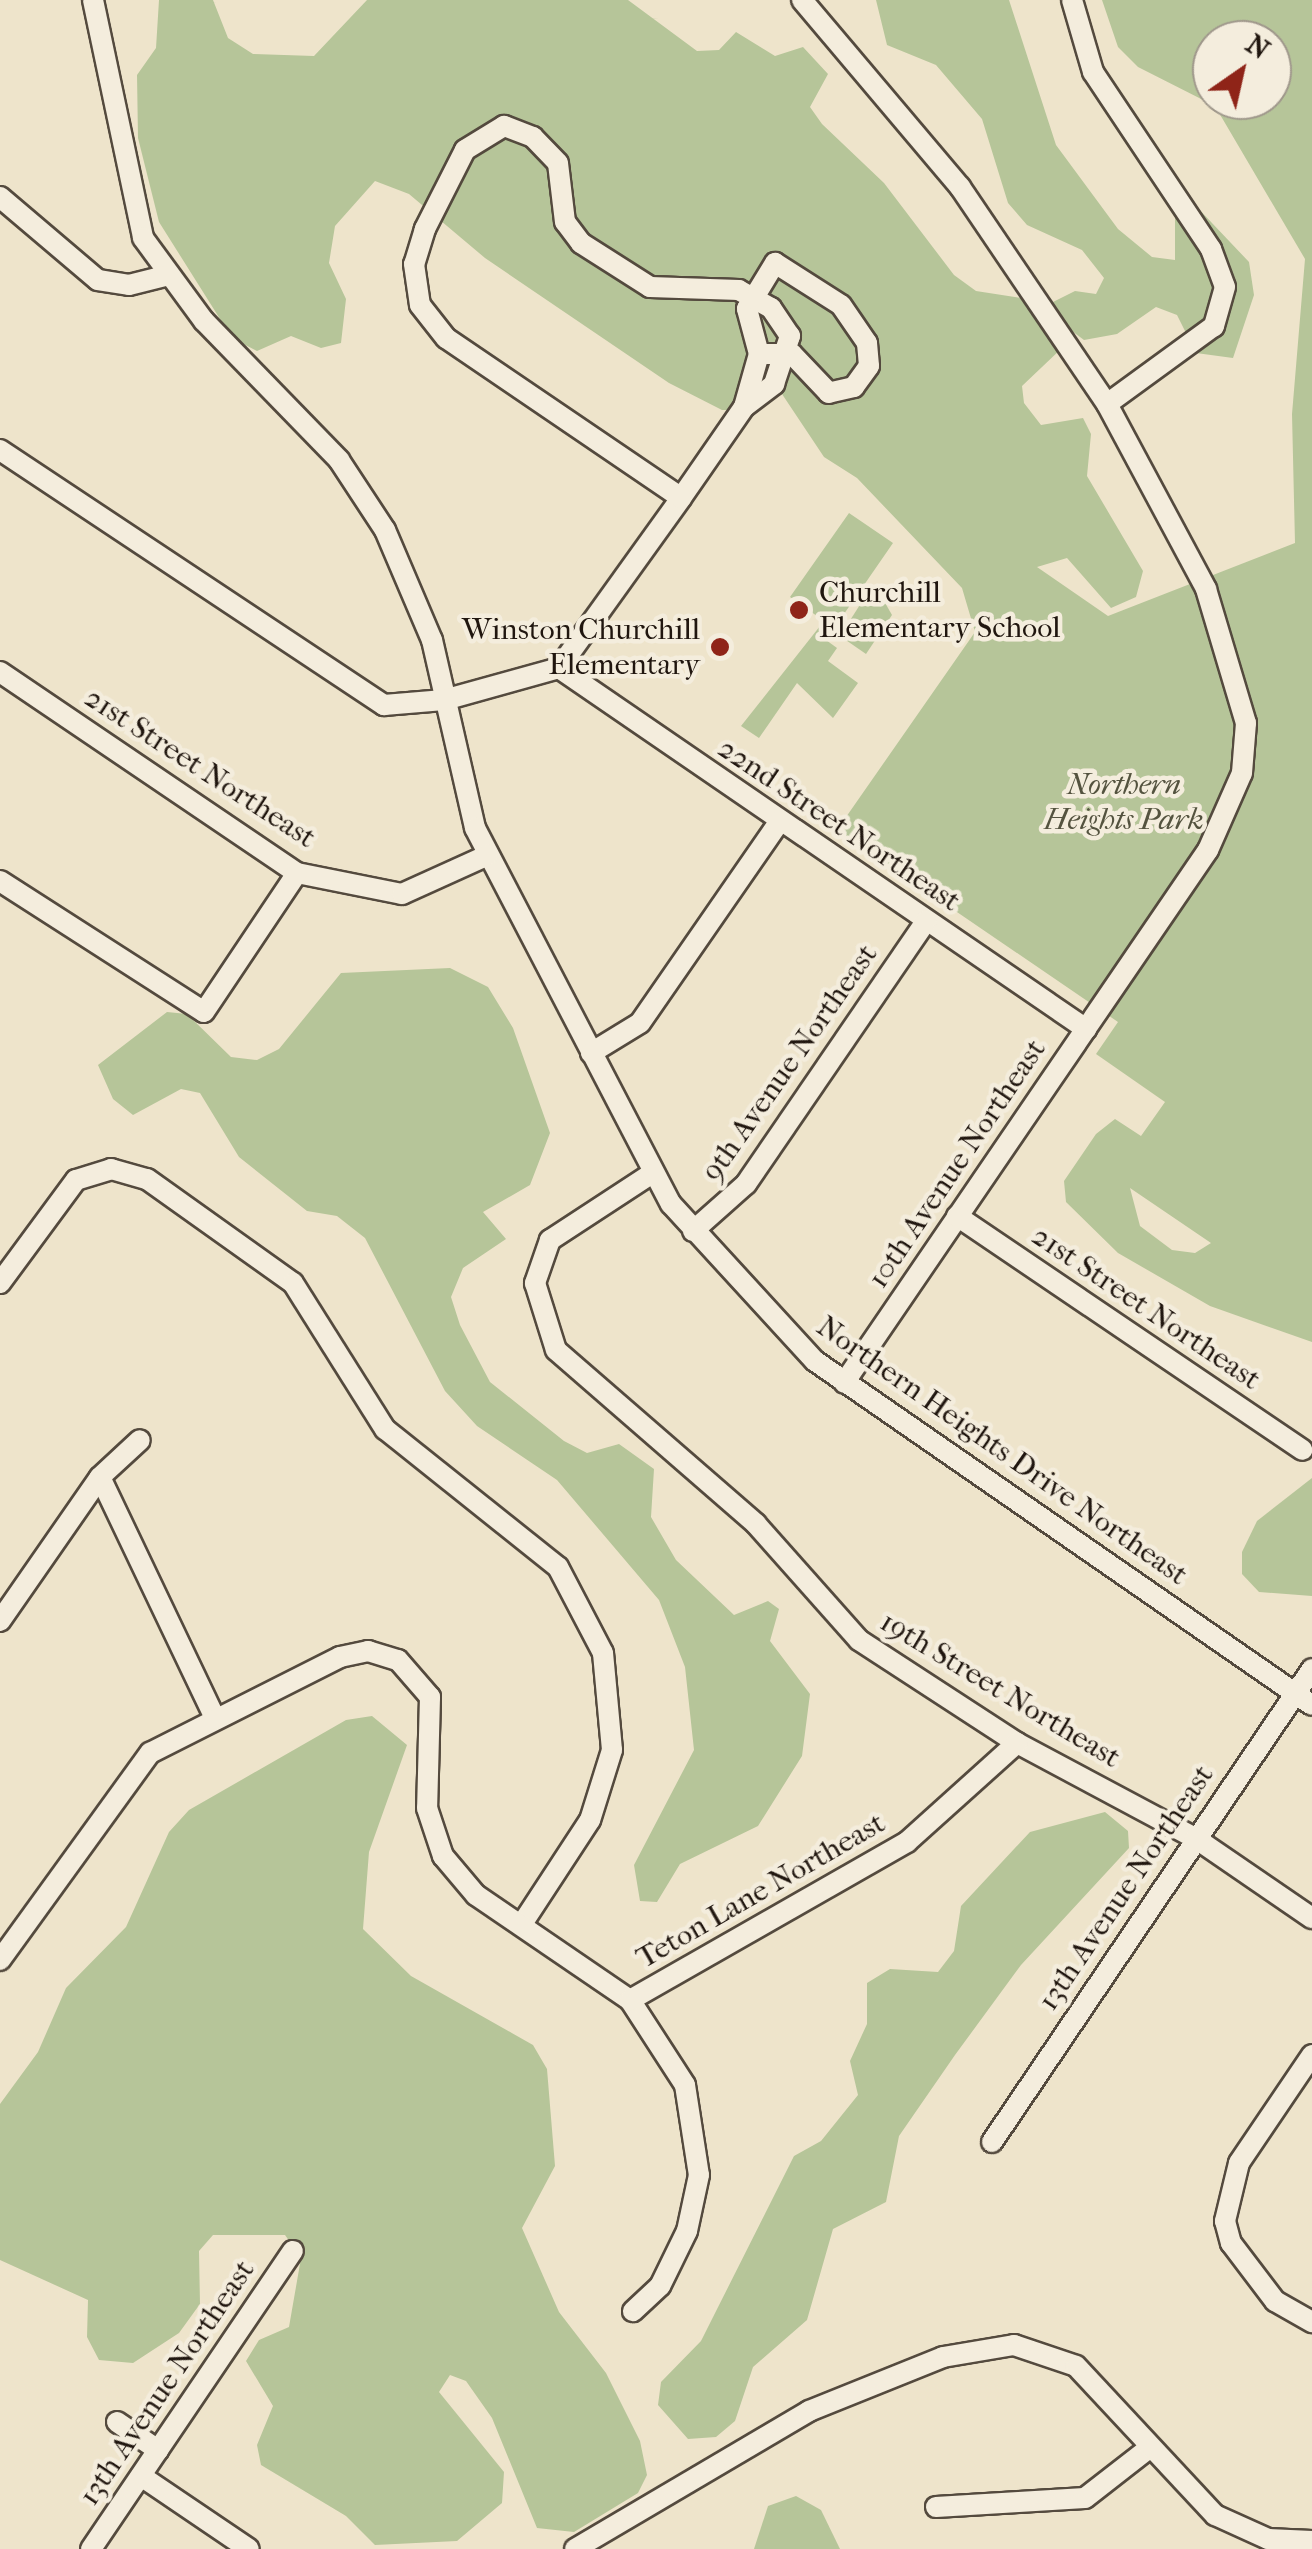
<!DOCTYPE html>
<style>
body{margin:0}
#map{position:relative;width:1312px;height:2549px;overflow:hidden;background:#eee4cb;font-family:"IM FELL French Canon",serif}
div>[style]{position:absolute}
.green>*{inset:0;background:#b6c599}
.roads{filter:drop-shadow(2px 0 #544a3e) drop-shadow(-2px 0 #544a3e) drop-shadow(0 2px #544a3e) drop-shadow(0 -2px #544a3e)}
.minor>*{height:20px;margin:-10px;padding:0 10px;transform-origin:10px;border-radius:10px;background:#f4eddd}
.dots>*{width:28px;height:28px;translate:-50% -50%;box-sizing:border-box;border:5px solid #f4eddd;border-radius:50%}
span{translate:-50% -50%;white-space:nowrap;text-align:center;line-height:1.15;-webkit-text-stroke:9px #f4eddd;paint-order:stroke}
.poi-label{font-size:30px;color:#20160f}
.left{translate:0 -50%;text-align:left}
.right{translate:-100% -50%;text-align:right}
.street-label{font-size:30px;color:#20160f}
.park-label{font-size:30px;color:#54533f;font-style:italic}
.north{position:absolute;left:1192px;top:20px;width:100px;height:100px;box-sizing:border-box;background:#f4eddd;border:2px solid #9f978b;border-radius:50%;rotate:34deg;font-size:28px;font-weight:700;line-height:40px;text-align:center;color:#20160f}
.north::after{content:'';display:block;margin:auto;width:35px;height:45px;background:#8f2418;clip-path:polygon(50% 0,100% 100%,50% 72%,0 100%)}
</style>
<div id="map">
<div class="green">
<div style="clip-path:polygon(evenodd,159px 0,213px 0,228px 38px,253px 54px,314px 56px,367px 0,628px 0,697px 51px,719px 50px,736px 32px,775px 56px,803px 47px,828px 74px,810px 107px,822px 124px,884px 183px,954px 275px,976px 291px,1028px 299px,1062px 348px,1022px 386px,1024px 403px,1041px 425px,1083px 418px,1091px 434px,1087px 476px,1143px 571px,1136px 597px,1111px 608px,1067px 558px,1037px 567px,1108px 616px,1295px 543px,1292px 414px,1305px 259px,1215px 106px,1138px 67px,1118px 47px,1102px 0,1312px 0,1312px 1342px,1210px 1306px,1118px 1253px,1066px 1202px,1064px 1181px,1096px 1134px,1115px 1119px,1141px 1136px,1165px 1102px,1096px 1054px,1118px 1022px,837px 830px,975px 632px,962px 588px,857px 478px,824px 457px,782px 394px,763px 393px,751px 410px,722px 410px,669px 383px,485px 258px,409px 194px,375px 181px,335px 226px,329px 263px,346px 299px,341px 343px,321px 348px,291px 336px,257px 351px,232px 338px,159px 222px,138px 138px,137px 75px,156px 48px,159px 0,1212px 40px,1272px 40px,1272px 100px,1212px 100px,1212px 40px,159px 0,1130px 1188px,1211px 1243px,1195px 1253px,1172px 1250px,1140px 1226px,1130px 1188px)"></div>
<div style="clip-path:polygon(876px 0,1009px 0,1056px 145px,1118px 229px,1152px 257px,1175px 260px,1175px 213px,1193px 203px,1249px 262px,1254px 295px,1233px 358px,1196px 353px,1177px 315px,1156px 307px,1117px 334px,1084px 340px,1064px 325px,1051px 303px,1075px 291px,1096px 294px,1104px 278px,1082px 250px,1027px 225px,1008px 203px,982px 119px,936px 65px,887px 45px)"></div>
<div style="clip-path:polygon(849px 513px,893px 543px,826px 640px,837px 648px,828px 661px,858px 683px,833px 718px,797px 683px,759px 738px,741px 726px,824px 621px,790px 597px)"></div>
<div style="clip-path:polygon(863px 600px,884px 601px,892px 615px,866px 654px,840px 636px)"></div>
<div style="clip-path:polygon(450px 968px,488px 987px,513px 1028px,550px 1133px,530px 1185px,483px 1212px,506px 1239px,463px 1268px,451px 1297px,460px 1325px,490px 1382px,564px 1441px,587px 1453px,619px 1444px,654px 1469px,651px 1517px,676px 1560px,734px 1615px,768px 1601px,779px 1609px,770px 1641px,810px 1694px,802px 1756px,758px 1826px,680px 1864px,657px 1902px,640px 1901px,634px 1865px,694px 1750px,685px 1667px,659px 1600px,557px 1480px,477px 1426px,445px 1391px,365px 1238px,337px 1216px,307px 1211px,239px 1157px,200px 1093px,181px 1089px,133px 1115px,113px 1099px,98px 1065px,167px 1012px,187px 1014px,231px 1057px,257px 1060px,279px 1049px,341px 973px)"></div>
<div style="clip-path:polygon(1312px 1478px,1312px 1596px,1259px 1592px,1242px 1574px,1242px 1552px,1257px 1521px)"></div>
<div style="clip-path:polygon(372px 1716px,407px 1745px,369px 1852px,363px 1929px,411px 1976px,533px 2045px,547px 2069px,555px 2166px,522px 2228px,559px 2312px,606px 2373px,640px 2441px,647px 2475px,638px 2493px,574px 2532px,537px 2528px,492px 2418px,466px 2381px,450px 2375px,439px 2392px,504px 2472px,502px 2503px,457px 2541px,375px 2545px,346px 2516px,261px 2465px,257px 2445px,273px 2406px,246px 2361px,259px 2340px,289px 2327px,301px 2258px,285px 2235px,213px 2235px,199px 2251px,200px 2304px,179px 2333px,133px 2363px,99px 2360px,87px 2337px,88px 2300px,0 2260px,0 2104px,38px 2052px,66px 1988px,126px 1927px,169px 1832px,189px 1810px,346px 1720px)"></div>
<div style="clip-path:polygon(1105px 1812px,1128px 1831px,1129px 1848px,1021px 1965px,955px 2055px,899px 2136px,886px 2202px,833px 2229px,807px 2320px,753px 2367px,735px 2421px,716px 2437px,688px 2439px,658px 2405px,661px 2382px,701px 2341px,794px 2156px,821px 2141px,858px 2095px,850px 2061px,867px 2024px,867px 1983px,890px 1969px,938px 1972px,954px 1951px,961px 1906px,1030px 1832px)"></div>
<div style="clip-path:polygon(796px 2496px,821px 2510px,840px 2549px,754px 2549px,768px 2506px)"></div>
</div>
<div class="roads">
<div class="minor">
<div style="left:93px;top:0;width:243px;rotate:78.1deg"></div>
<div style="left:143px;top:238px;width:103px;rotate:53.7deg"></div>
<div style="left:204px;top:321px;width:194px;rotate:45.8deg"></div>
<div style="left:339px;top:460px;width:84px;rotate:56.7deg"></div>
<div style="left:385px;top:530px;width:120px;rotate:66.9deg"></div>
<div style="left:432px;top:640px;width:193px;rotate:77.1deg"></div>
<div style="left:475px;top:828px;width:424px;rotate:62.5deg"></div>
<div style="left:671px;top:1204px;width:213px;rotate:47.5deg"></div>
<div style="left:815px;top:1361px;width:604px;rotate:34.69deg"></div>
<div style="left:802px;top:0;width:245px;rotate:49.8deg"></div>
<div style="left:960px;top:187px;width:262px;rotate:55.9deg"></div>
<div style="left:1107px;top:404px;width:210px;rotate:61.8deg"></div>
<div style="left:1206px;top:589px;width:140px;rotate:73.4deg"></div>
<div style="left:1246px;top:723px;width:50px;rotate:94.6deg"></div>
<div style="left:1242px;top:773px;width:84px;rotate:113.8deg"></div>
<div style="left:1208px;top:850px;width:645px;rotate:124.33deg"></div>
<div style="left:1072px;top:0;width:75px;rotate:73.7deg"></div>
<div style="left:1093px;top:72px;width:213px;rotate:56.3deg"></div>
<div style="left:1211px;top:249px;width:40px;rotate:69.8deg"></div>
<div style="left:1225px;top:287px;width:41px;rotate:105.8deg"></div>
<div style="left:1214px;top:326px;width:132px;rotate:143.9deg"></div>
<div style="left:0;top:197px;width:128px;rotate:40.3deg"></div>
<div style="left:98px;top:280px;width:31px;rotate:9deg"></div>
<div style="left:129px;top:285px;width:37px;rotate:-14deg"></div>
<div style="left:744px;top:407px;width:55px;rotate:-74.2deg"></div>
<div style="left:759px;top:354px;width:47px;rotate:-104.9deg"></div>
<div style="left:747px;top:309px;width:54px;rotate:-58.7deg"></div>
<div style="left:775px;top:263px;width:78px;rotate:32.5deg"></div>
<div style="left:841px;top:305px;width:46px;rotate:55.6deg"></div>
<div style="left:867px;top:343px;width:23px;rotate:85deg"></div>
<div style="left:869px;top:366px;width:26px;rotate:126deg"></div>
<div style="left:854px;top:387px;width:26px;rotate:167deg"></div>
<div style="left:829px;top:393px;width:54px;rotate:-133.5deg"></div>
<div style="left:792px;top:354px;width:33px;rotate:180deg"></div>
<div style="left:0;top:450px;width:461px;rotate:33.6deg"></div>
<div style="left:384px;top:705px;width:60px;rotate:-4.8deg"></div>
<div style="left:444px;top:700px;width:119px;rotate:-15.5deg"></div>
<div style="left:559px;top:668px;width:209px;rotate:-54.3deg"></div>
<div style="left:681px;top:498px;width:111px;rotate:-55.3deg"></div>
<div style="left:744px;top:407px;width:38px;rotate:-37deg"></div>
<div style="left:774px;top:384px;width:51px;rotate:-71.6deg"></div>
<div style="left:790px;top:336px;width:34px;rotate:-124deg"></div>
<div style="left:771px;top:308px;width:37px;rotate:-151deg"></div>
<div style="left:739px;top:290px;width:89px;rotate:-178.1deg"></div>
<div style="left:650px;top:287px;width:82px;rotate:-147.5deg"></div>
<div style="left:581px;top:243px;width:26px;rotate:-127deg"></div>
<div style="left:565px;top:222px;width:59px;rotate:-96.8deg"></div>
<div style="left:558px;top:163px;width:36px;rotate:-134deg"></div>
<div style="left:533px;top:137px;width:31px;rotate:-159deg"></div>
<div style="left:504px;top:126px;width:46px;rotate:148.4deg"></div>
<div style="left:465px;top:150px;width:89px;rotate:116.9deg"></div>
<div style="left:425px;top:229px;width:37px;rotate:107deg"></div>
<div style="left:414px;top:264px;width:41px;rotate:81.7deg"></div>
<div style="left:420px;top:305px;width:42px;rotate:51.8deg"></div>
<div style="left:446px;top:338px;width:284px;rotate:34.2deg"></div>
<div style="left:559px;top:668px;width:639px;rotate:34.41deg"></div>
<div style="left:0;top:672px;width:359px;rotate:34.1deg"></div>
<div style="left:297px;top:873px;width:107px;rotate:11.3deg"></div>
<div style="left:402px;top:894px;width:94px;rotate:-24.4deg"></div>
<div style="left:0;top:881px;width:242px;rotate:32.7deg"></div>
<div style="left:204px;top:1012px;width:167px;rotate:-56.2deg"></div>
<div style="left:591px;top:1053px;width:57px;rotate:-31.5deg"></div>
<div style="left:640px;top:1023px;width:246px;rotate:-55.3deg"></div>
<div style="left:651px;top:1174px;width:121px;rotate:146.8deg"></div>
<div style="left:550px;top:1240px;width:46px;rotate:109.2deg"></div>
<div style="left:535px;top:1283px;width:70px;rotate:72.6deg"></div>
<div style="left:556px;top:1350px;width:265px;rotate:41deg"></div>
<div style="left:756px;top:1524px;width:155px;rotate:48.4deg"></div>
<div style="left:859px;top:1640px;width:189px;rotate:33.1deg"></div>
<div style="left:1017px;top:1743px;width:202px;rotate:28.1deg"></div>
<div style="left:1195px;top:1838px;width:142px;rotate:34.4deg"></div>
<div style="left:957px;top:1216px;width:417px;rotate:34.1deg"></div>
<div style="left:693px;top:1231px;width:71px;rotate:-41.6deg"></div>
<div style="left:746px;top:1184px;width:319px;rotate:-55.6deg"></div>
<div style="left:0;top:1283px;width:128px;rotate:-53.6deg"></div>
<div style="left:76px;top:1180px;width:37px;rotate:-17deg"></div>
<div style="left:111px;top:1169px;width:37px;rotate:16deg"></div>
<div style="left:147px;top:1179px;width:179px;rotate:35.5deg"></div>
<div style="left:293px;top:1283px;width:173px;rotate:57.8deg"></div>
<div style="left:385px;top:1429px;width:221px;rotate:38.6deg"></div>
<div style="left:558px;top:1567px;width:97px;rotate:62.4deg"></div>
<div style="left:603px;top:1653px;width:97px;rotate:84.7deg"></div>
<div style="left:612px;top:1750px;width:73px;rotate:107.4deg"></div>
<div style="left:590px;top:1820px;width:124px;rotate:123.2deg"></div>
<div style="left:100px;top:1477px;width:267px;rotate:64.5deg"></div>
<div style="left:0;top:1621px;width:175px;rotate:-55.2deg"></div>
<div style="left:100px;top:1477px;width:54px;rotate:-42.8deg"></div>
<div style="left:0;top:1960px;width:256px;rotate:-54.1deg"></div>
<div style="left:150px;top:1753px;width:213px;rotate:-26.8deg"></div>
<div style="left:340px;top:1657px;width:29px;rotate:-12deg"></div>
<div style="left:368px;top:1651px;width:31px;rotate:17deg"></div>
<div style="left:398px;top:1660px;width:49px;rotate:49.1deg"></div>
<div style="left:430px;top:1697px;width:111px;rotate:91.5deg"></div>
<div style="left:427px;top:1808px;width:51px;rotate:71.6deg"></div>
<div style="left:443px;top:1856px;width:51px;rotate:49.8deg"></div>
<div style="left:476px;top:1895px;width:186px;rotate:34.3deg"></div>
<div style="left:630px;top:2000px;width:101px;rotate:57.1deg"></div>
<div style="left:685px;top:2085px;width:91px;rotate:81.2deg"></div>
<div style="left:699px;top:2175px;width:57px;rotate:102.1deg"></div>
<div style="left:687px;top:2231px;width:61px;rotate:116.1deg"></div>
<div style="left:660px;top:2286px;width:37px;rotate:137deg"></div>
<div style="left:630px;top:2000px;width:319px;rotate:-29.7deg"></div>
<div style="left:907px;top:1842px;width:148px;rotate:-42deg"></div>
<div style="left:1312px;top:2055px;width:130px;rotate:124.1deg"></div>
<div style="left:1239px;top:2163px;width:60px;rotate:103.6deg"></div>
<div style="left:1225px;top:2221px;width:23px;rotate:75deg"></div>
<div style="left:1231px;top:2243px;width:73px;rotate:52.8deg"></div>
<div style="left:1275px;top:2301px;width:43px;rotate:29.6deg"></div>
<div style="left:992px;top:2142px;width:571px;rotate:-55.92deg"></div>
<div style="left:117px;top:2422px;width:50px;rotate:34.3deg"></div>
<div style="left:141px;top:2476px;width:130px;rotate:34.1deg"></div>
<div style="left:936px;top:2507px;width:149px;rotate:-3.5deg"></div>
<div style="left:1085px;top:2498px;width:80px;rotate:-37.9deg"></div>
<div style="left:91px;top:2549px;width:360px;rotate:-55.9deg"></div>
<div style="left:575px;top:2549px;width:272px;rotate:-30.5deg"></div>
<div style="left:809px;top:2411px;width:144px;rotate:-21.9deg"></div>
<div style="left:943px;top:2357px;width:72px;rotate:-9.6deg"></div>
<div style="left:1014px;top:2345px;width:65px;rotate:18.7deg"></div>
<div style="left:1076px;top:2366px;width:204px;rotate:47deg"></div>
<div style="left:1215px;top:2515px;width:58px;rotate:24.4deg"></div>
<div style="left:1268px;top:2539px;width:44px;rotate:2.6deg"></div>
</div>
</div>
<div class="dots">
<div style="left:799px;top:610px;background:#8f2418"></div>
<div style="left:720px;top:647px;background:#8f2418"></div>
</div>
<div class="poi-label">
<span class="left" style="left:819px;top:610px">Churchill<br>Elementary School</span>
<span class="right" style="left:700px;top:647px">Winston Churchill<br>Elementary</span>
</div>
<div class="street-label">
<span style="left:200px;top:768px;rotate:33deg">21st Street Northeast</span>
<span style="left:839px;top:825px;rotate:34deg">22nd Street Northeast</span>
<span style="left:790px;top:1063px;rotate:-55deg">9th Avenue Northeast</span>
<span style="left:957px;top:1164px;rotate:-56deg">10th Avenue Northeast</span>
<span style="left:1146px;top:1308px;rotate:34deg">21st Street Northeast</span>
<span style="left:1002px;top:1451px;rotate:35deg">Northern Heights Drive Northeast</span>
<span style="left:1000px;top:1690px;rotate:31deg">19th Street Northeast</span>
<span style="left:1126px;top:1888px;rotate:-56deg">13th Avenue Northeast</span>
<span style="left:761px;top:1891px;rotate:-30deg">Teton Lane Northeast</span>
<span style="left:167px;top:2383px;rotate:-56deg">13th Avenue Northeast</span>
</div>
<div class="park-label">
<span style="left:1124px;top:802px">Northern<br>Heights Park</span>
</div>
<div class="north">N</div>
</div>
